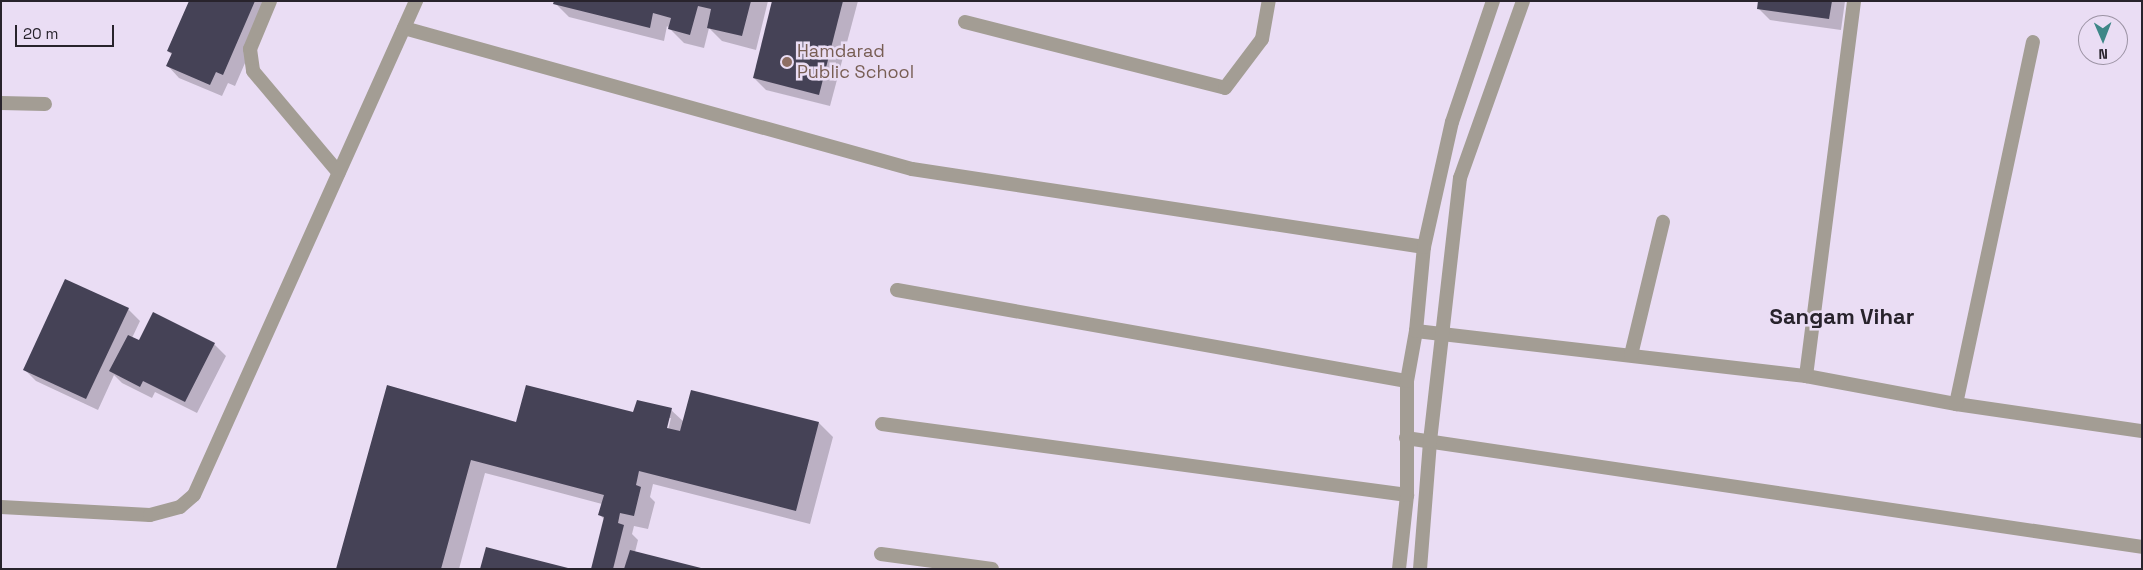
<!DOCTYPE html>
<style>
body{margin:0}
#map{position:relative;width:2143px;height:570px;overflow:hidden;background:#eaddf4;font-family:"Space Grotesk",sans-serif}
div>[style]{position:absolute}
.shadow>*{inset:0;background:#0003}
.building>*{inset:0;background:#454256}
.service>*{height:14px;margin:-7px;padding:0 7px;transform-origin:7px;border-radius:7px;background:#a39d94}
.minor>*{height:14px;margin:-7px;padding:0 7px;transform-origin:7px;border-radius:7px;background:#a39d94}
.tertiary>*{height:14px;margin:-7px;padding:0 7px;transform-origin:7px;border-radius:7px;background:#a39d94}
.dots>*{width:14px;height:14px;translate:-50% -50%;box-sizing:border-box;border:2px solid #eaddf4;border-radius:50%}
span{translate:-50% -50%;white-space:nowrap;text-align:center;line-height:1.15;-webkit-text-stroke:5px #eaddf4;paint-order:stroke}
.education-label{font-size:18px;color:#785e54}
.left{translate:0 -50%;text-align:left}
.district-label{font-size:22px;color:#28232c;font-weight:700}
.frame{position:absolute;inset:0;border:2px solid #28232c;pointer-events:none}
.north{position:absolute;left:2078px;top:15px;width:50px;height:50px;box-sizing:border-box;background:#eaddf4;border:1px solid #9c93a4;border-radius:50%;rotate:179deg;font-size:14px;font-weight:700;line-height:20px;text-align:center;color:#28232c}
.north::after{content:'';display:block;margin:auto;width:18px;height:22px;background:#3f8788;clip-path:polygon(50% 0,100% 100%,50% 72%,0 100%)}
.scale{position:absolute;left:15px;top:25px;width:99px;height:22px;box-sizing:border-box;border:2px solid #28232c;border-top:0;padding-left:6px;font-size:15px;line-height:18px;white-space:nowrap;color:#28232c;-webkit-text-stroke:4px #eaddf4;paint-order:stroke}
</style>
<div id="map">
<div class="shadow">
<div style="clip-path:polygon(190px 1px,272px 1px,235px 86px,228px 83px,222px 96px,179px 78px,168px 66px,172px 55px,168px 51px)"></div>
<div style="clip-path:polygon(555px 1px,768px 1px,756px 50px,722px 41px,709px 28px,704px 48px,684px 43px,667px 26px,664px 41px,569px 17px,555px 3px)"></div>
<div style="clip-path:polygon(774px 1px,858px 1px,830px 106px,766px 90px,754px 78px)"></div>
<div style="clip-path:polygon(1759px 1px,1845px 1px,1841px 30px,1770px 20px,1758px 8px)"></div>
<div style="clip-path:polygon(128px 309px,140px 321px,132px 338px,139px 342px,214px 344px,226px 356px,197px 413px,155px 392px,152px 398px,122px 383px,114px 375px,98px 410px,36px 381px,24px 369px)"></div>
<div style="clip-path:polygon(evenodd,388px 386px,517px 423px,671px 410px,684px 422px,819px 423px,833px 437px,810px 524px,653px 484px,650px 497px,655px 502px,648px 529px,634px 526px,632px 534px,638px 540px,635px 552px,698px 569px,593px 569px,605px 520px,600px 515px,602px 504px,485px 473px,459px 569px,337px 569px,388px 386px,668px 418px,671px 418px,667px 434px,664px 433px,668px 418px)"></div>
</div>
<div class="building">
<div style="clip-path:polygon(189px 1px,255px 1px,223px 75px,216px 72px,210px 85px,166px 66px,172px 53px,167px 51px)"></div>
<div style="clip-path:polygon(554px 1px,751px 1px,742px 36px,707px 28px,711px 9px,698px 6px,690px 35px,668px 29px,671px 18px,653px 13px,650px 28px,553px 4px)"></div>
<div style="clip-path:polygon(772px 1px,843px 1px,819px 95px,753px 78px)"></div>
<div style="clip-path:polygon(1758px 1px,1832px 1px,1829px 19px,1757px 9px)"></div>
<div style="clip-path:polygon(65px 279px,129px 308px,86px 399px,23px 370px)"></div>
<div style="clip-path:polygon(153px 312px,215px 343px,185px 402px,143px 381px,140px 387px,109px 371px,128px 335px,139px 340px)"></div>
<div style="clip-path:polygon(387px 385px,516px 422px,526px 385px,633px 412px,637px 400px,672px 408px,667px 428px,680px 431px,691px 390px,819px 422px,796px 511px,639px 471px,636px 485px,641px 487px,634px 516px,620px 513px,618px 523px,624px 525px,613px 569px,591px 569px,604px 517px,598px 515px,604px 495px,471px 460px,441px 569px,336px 569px)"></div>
<div style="clip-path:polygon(486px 547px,568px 568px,568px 569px,480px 569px)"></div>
<div style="clip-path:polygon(630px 550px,701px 568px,701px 569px,624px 569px)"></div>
</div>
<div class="service">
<div style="left:270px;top:1px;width:52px;rotate:112.6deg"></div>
<div style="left:250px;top:49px;width:22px;rotate:82deg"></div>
<div style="left:253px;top:71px;width:133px;rotate:49.9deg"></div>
<div style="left:404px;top:28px;width:527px;rotate:15.51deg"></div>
<div style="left:1px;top:507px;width:149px;rotate:3.1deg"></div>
<div style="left:150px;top:515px;width:31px;rotate:-15deg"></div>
<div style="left:180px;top:507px;width:18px;rotate:-41deg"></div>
<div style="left:194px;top:495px;width:542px;rotate:-65.8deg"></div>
</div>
<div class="minor">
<div style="left:965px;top:22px;width:268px;rotate:14.2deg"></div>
<div style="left:1225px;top:88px;width:61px;rotate:-52.9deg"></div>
<div style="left:1262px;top:39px;width:39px;rotate:-80deg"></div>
<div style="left:1px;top:103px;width:44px;rotate:1.3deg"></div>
<div style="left:912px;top:169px;width:518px;rotate:8.66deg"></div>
<div style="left:897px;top:290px;width:518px;rotate:10.12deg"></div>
<div style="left:1416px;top:331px;width:393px;rotate:6.6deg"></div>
<div style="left:1806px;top:376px;width:153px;rotate:10.6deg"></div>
<div style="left:1956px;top:404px;width:188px;rotate:8.3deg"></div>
<div style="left:1631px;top:355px;width:137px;rotate:-76.5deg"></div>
<div style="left:1806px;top:376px;width:378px;rotate:-82.7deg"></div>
<div style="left:1956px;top:404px;width:370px;rotate:-78deg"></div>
<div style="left:882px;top:424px;width:530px;rotate:7.7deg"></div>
<div style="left:1406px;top:438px;width:744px;rotate:8.42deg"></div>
<div style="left:881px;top:554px;width:112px;rotate:7.7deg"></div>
</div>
<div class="tertiary">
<div style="left:1399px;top:569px;width:74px;rotate:-83.8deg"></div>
<div style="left:1407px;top:495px;width:114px;rotate:-90deg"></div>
<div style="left:1407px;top:381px;width:51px;rotate:-79.8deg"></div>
<div style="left:1416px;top:331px;width:84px;rotate:-84.6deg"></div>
<div style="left:1424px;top:247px;width:128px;rotate:-77.4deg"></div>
<div style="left:1452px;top:122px;width:128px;rotate:-71.3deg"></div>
<div style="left:1420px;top:569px;width:128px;rotate:-85.5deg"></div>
<div style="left:1430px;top:441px;width:265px;rotate:-83.5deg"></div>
<div style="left:1460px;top:178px;width:188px;rotate:-70.4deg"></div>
</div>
<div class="dots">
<div style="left:787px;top:62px;background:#8d6e63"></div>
</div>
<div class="education-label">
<span class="left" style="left:797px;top:62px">Hamdarad<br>Public School</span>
</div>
<div class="district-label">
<span style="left:1842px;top:317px">Sangam Vihar</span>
</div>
<div class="frame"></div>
<div class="north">N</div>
<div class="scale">20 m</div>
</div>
